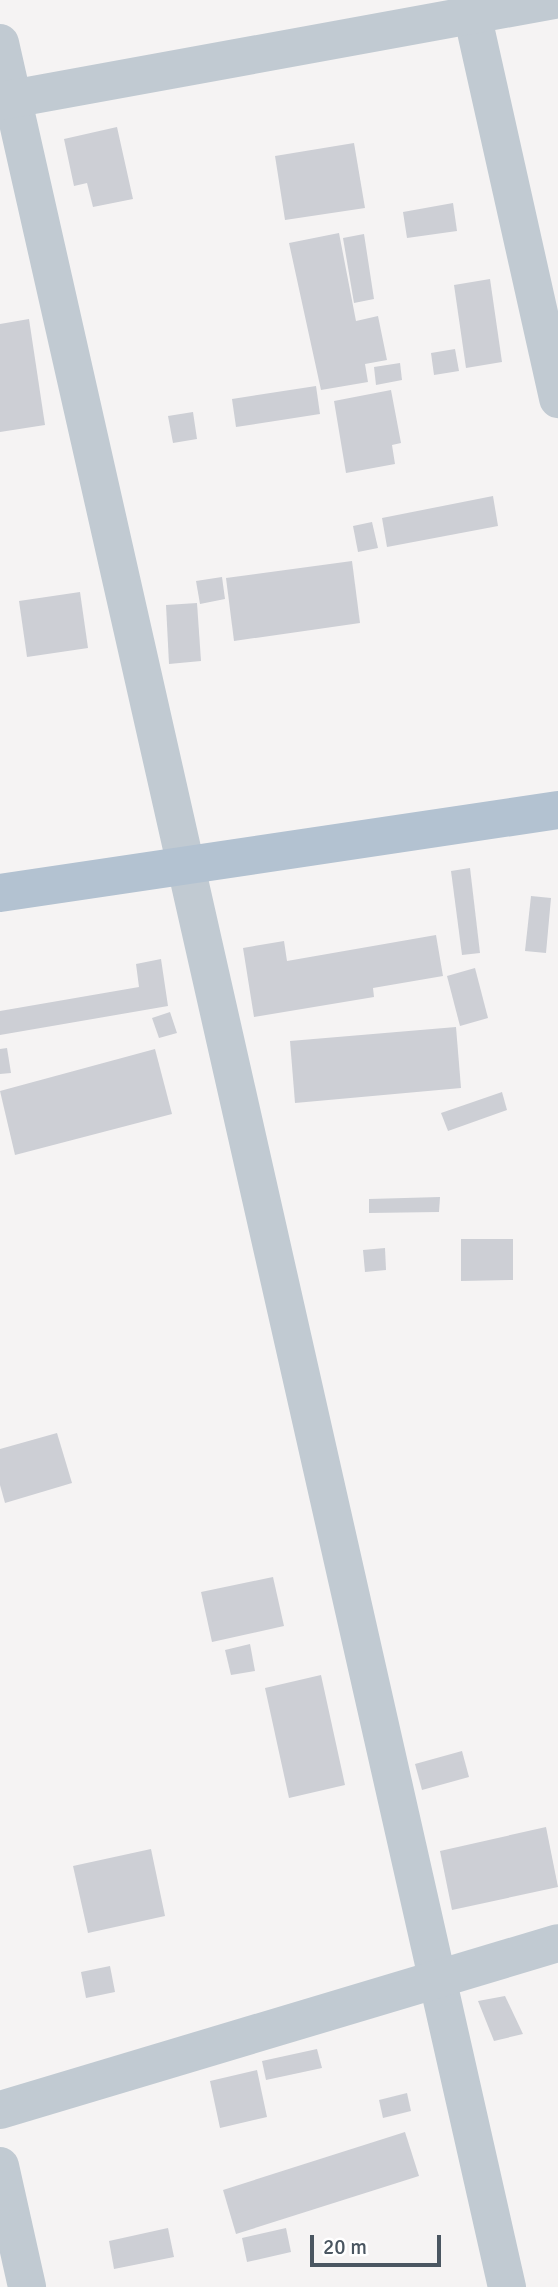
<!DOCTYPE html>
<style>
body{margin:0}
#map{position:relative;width:558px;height:2287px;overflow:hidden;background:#f5f3f3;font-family:Signika,sans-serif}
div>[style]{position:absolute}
.building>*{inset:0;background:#cdcfd5}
.minor>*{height:38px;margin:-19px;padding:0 19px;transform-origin:19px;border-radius:19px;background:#c1cad2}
.major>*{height:38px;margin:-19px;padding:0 19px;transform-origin:19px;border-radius:19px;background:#b3c2d1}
span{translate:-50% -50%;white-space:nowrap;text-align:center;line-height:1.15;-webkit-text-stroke:5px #fff;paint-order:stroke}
.scale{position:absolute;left:310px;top:2235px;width:131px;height:32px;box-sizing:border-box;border:4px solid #4a5661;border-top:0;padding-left:9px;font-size:21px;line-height:24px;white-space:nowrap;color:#4a5661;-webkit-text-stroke:5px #fff;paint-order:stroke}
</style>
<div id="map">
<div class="building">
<div style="clip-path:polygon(117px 127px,133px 199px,93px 207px,87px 183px,74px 186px,64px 139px)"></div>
<div style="clip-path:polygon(354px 143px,365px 208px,285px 220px,275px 156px)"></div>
<div style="clip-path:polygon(453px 203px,457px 231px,407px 238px,403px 212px)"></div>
<div style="clip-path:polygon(339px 233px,356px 321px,378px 316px,387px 360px,365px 364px,368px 382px,321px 390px,289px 243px)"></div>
<div style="clip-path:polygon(364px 234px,374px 299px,354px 303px,343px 238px)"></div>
<div style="clip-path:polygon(490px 279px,502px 362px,466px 368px,454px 285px)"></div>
<div style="clip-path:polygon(29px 319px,45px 425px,0 432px,0 324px)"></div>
<div style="clip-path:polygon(455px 349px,459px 371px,434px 375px,431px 353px)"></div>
<div style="clip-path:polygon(400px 363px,402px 380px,376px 385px,374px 367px)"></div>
<div style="clip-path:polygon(316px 386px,320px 414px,236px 427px,232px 399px)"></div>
<div style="clip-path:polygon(391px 390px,401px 443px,392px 445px,395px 464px,346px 473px,334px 401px)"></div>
<div style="clip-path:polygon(193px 412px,197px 439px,173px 443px,168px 416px)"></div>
<div style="clip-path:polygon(493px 496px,498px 526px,387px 547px,382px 518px)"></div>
<div style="clip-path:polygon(372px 522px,378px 548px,358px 552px,353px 526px)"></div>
<div style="clip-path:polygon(352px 561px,360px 623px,234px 641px,226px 578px)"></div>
<div style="clip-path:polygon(222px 577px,225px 599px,200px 604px,196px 581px)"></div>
<div style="clip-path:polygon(80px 592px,88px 648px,27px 657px,19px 601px)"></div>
<div style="clip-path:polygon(197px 603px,201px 661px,169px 664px,166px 605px)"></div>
<div style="clip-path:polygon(470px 868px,480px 953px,462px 955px,451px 871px)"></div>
<div style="clip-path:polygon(531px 896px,551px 898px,546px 953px,525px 951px)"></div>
<div style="clip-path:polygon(436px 935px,443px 976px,373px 988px,374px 997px,254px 1017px,243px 948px,284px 941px,287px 961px)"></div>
<div style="clip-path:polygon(161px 959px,168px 1006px,0 1035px,0 1011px,139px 987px,136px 964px)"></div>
<div style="clip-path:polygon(475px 968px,488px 1018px,460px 1026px,447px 976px)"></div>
<div style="clip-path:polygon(170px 1012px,177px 1033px,159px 1038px,152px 1018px)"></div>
<div style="clip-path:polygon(456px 1027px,461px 1088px,295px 1103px,290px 1041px)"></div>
<div style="clip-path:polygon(7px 1048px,11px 1073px,0 1074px,0 1049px)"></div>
<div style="clip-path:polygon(155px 1049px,172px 1114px,15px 1155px,0 1091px)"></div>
<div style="clip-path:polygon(502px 1092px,507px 1110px,448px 1131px,441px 1113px)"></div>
<div style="clip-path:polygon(440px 1197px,439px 1212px,369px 1213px,369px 1199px)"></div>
<div style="clip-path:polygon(461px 1239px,513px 1239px,513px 1280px,461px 1281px)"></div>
<div style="clip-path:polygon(385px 1248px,386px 1270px,365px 1272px,363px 1250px)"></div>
<div style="clip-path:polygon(57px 1433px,72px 1483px,5px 1503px,0 1485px,0 1449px)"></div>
<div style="clip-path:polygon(273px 1577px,284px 1626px,212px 1642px,201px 1592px)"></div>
<div style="clip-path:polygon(250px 1644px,255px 1671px,231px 1675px,225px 1650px)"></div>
<div style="clip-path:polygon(321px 1675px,345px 1785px,289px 1798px,265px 1688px)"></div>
<div style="clip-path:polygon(462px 1751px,469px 1777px,422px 1790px,415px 1764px)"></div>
<div style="clip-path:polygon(546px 1827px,558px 1887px,452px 1910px,440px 1851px)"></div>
<div style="clip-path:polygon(151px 1849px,165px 1916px,88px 1933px,73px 1866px)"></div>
<div style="clip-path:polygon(110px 1966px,115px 1992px,86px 1998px,81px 1972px)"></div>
<div style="clip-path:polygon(505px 1996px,523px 2034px,494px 2041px,478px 2001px)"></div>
<div style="clip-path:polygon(317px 2049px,322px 2068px,266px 2080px,262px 2061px)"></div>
<div style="clip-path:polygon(257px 2070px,267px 2117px,220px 2128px,210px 2081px)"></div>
<div style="clip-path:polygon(407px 2093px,411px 2111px,383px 2118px,379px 2100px)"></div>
<div style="clip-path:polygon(405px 2132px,419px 2176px,236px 2234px,223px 2190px)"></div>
<div style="clip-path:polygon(168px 2228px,174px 2257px,114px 2269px,109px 2241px)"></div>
<div style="clip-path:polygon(286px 2228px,291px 2252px,247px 2262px,242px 2238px)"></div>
</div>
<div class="minor">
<div style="left:469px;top:0;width:409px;rotate:77.4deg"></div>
<div style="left:0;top:43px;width:2301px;rotate:77.27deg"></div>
<div style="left:0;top:101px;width:563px;rotate:-10.33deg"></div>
<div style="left:0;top:2110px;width:582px;rotate:-16.66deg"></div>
<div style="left:0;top:2166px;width:124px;rotate:77.4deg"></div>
</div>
<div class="major">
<div style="left:0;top:893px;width:564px;rotate:-8.46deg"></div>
</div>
<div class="scale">20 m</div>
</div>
